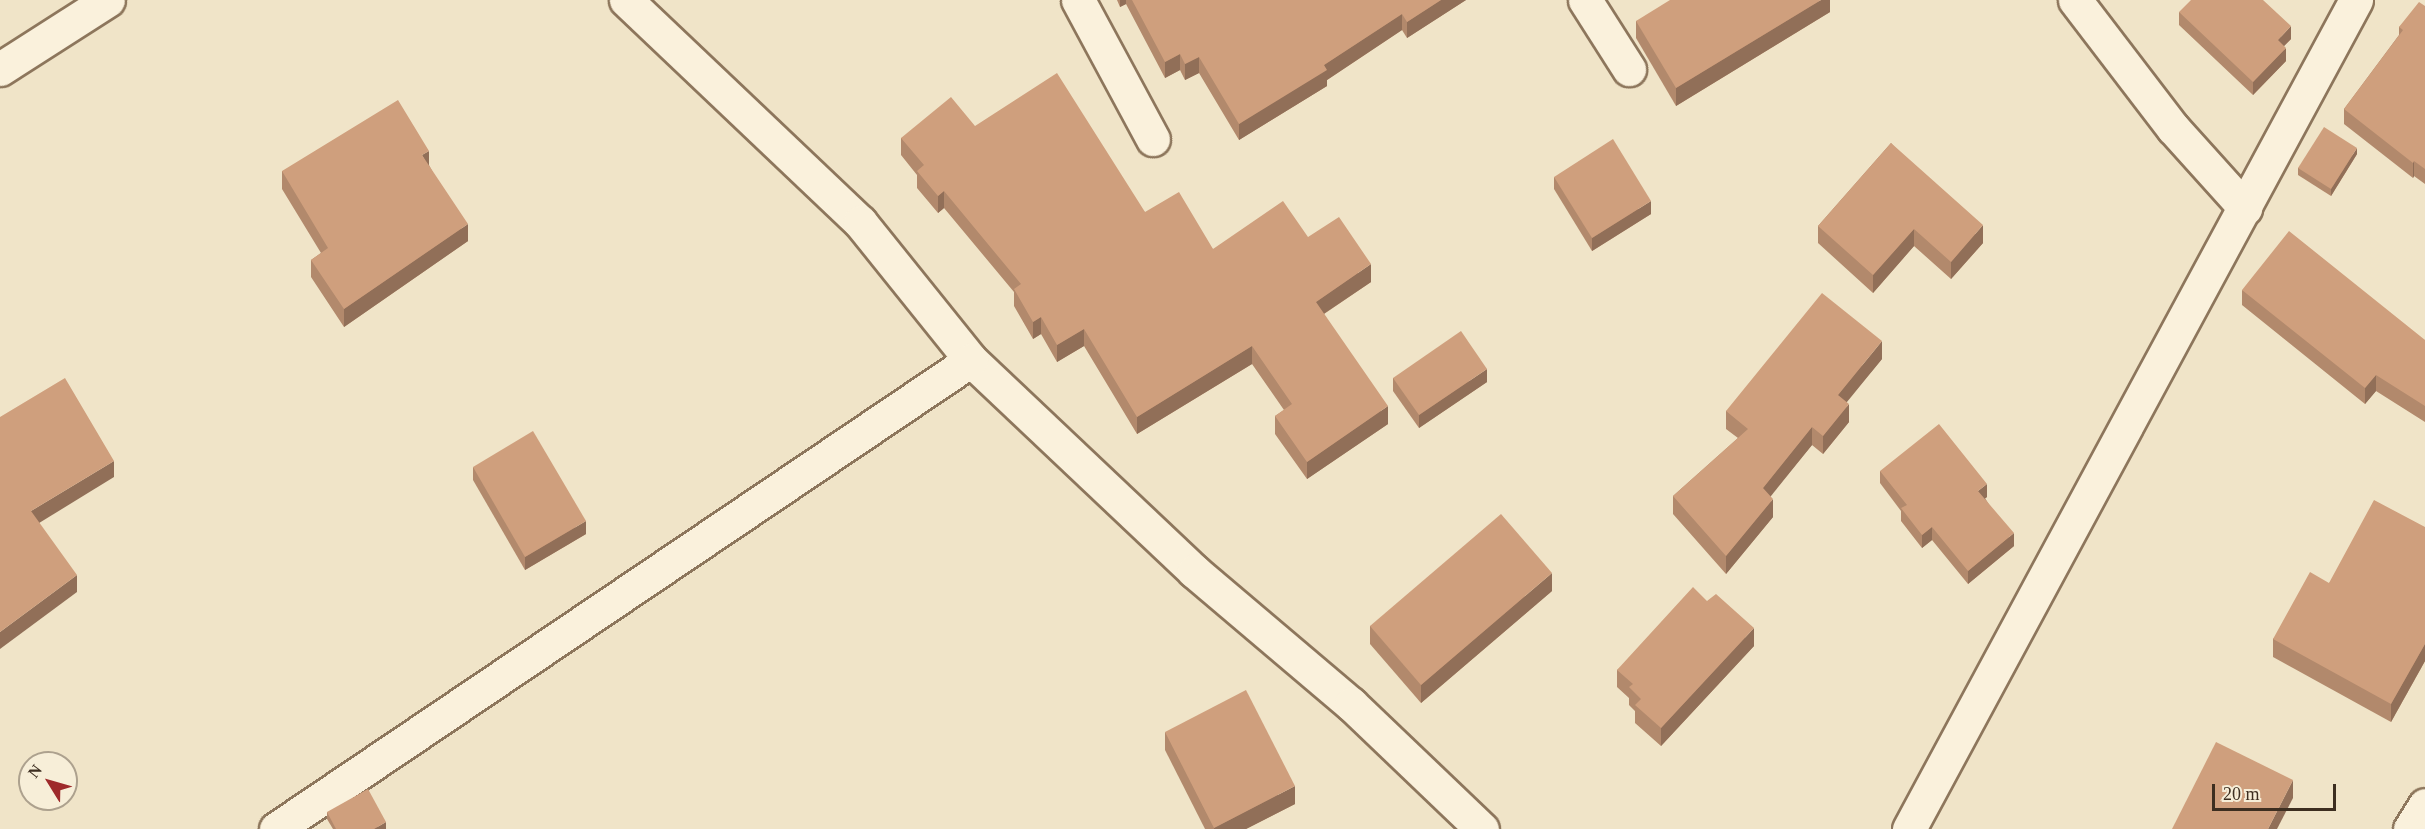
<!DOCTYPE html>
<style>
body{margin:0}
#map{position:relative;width:2425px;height:829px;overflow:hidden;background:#f0e4c8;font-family:Georgia,serif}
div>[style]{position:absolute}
.roads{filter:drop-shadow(2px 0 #8d765c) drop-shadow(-2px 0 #8d765c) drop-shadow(0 2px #8d765c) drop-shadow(0 -2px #8d765c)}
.street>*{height:33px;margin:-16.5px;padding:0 16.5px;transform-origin:16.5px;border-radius:16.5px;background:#faf1dc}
.wall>*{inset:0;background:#b2896c}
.shaded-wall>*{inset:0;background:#916f58}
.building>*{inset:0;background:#cf9f7d}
span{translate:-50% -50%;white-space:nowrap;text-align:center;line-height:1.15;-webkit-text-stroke:5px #f7eed8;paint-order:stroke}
.north{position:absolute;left:18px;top:751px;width:60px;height:60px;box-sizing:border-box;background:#f7eed8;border:2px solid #ada18e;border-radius:50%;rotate:307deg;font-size:16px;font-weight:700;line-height:24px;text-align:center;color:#3d2e20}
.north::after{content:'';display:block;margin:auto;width:21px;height:27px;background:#9e2a2b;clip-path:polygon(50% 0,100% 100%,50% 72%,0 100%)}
.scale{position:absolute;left:2212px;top:784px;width:124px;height:27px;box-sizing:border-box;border:3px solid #3d2e20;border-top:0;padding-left:8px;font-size:18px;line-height:21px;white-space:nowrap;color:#3d2e20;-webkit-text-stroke:4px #f7eed8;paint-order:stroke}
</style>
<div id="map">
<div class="roads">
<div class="street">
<div style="left:626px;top:0;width:323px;rotate:43.5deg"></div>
<div style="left:860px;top:222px;width:177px;rotate:51.2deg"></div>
<div style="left:971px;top:360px;width:307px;rotate:43.4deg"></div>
<div style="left:1194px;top:571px;width:206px;rotate:40.3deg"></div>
<div style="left:1351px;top:704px;width:181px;rotate:43.7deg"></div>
<div style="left:1078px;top:0;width:158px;rotate:61.7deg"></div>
<div style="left:1585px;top:0;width:82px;rotate:57.5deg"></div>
<div style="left:2075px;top:0;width:161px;rotate:52.6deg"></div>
<div style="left:2173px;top:128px;width:108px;rotate:48deg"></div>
<div style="left:0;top:69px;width:128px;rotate:-32.6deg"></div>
<div style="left:276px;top:829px;width:838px;rotate:-34.01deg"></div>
<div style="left:1909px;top:829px;width:942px;rotate:-61.67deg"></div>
<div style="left:2410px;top:829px;width:28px;rotate:-58deg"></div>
</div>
</div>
<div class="wall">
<div style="clip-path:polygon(1117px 0,1466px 0,1407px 38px,1402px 30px,1327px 80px,1327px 86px,1239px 140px,1199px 73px,1185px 80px,1180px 70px,1165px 78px,1126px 4px,1120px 7px)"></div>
<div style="clip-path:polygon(1830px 0,1830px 12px,1676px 106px,1636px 38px,1636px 21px)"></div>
<div style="clip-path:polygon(2425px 6px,2425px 184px,2414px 176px,2413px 178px,2344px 124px,2344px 109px,2399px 35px,2399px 27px)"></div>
<div style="clip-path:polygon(2179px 12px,2291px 39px,2284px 46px,2286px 61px,2253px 95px,2179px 25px)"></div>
<div style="clip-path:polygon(975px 126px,1145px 212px,1213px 249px,1308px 237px,1371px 282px,1324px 314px,1388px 424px,1307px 479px,1275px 434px,1275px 416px,1284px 410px,1252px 364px,1137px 434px,1084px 346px,1057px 362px,1041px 334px,1033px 339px,1014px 306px,1014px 292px,944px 208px,938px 213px,917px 188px,917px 175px,901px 155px,901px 138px)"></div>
<div style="clip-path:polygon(1891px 143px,1983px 243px,1951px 279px,1914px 246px,1873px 293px,1818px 243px,1818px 226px)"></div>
<div style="clip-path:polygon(2357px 154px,2331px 196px,2298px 175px,2298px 168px)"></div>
<div style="clip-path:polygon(429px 165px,468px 241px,344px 327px,311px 277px,311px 260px,321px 253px,282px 189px,282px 171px)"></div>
<div style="clip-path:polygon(1554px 177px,1651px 214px,1592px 251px,1554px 189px)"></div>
<div style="clip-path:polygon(2242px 290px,2425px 340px,2425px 422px,2376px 391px,2365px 404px,2242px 305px)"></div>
<div style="clip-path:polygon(1882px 359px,1846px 402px,1849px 422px,1823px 454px,1812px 445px,1770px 496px,1773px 517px,1726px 574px,1673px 514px,1673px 496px,1738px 438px,1726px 429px,1726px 411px)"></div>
<div style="clip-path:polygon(1393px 378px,1487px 382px,1419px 428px,1393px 391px)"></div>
<div style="clip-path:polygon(473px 467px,586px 534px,525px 570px,473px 480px)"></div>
<div style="clip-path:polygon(1880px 471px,1987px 497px,1985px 498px,2014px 546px,1968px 584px,1932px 540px,1922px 548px,1901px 521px,1901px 511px,1880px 483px)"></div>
<div style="clip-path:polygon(2425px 527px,2425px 661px,2391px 722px,2273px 657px,2273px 639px,2329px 583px)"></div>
<div style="clip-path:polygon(1552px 591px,1421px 703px,1370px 644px,1370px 626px)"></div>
<div style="clip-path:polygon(1707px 601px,1754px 646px,1661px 746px,1635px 723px,1635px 711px,1629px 705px,1629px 698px,1617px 687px,1617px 670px)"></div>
<div style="clip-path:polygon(1165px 732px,1295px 804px,1246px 829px,1205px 829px,1165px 750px)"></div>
<div style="clip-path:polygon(327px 812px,386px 829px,333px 829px,327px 819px)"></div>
</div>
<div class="shaded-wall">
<div style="clip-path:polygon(1120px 0,1126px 0,1126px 4px,1120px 7px)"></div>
<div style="clip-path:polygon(1441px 0,1466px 0,1407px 38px,1407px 22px)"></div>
<div style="clip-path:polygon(1821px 0,1830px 0,1830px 12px,1676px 106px,1676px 88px)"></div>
<div style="clip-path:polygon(1402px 14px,1402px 30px,1327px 80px,1327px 86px,1239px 140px,1239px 124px,1324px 65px)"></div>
<div style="clip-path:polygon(2291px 26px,2291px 39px,2278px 52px,2278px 40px)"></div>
<div style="clip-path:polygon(2286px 48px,2286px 61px,2253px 95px,2253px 82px)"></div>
<div style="clip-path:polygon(1180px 54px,1180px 70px,1165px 78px,1165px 62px)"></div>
<div style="clip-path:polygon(1199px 57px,1199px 73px,1185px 80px,1185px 64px)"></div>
<div style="clip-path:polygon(2357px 148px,2357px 154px,2331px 196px,2331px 189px)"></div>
<div style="clip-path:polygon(429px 151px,429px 169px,422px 155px)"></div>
<div style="clip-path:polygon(2414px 161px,2414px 176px,2413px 178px,2413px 163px)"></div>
<div style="clip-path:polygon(944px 191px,944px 208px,938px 213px,938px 196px)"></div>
<div style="clip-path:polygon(1651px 201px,1651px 214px,1592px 251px,1592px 238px)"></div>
<div style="clip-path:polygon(468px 224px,468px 241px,344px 327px,344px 309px)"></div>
<div style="clip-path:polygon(1983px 225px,1983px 243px,1951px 279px,1951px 262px)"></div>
<div style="clip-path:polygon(1914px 229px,1914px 246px,1873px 293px,1873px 275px)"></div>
<div style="clip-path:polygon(1371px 264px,1371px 282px,1316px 319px,1316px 302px)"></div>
<div style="clip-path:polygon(1041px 317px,1041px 334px,1033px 339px,1033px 322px)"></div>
<div style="clip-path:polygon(1084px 329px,1084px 346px,1057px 362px,1057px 345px)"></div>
<div style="clip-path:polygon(1882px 341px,1882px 359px,1838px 413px,1838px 395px)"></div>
<div style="clip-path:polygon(1252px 346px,1252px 364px,1137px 434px,1137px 417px)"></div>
<div style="clip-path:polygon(1487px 369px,1487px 382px,1419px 428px,1419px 415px)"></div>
<div style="clip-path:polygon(2376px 375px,2376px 391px,2365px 404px,2365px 388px)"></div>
<div style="clip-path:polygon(1849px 404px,1849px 422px,1823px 454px,1823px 436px)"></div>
<div style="clip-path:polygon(1388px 406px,1388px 424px,1307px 479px,1307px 462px)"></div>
<div style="clip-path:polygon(1812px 427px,1812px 445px,1763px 506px,1763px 488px)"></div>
<div style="clip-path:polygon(114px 461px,114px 477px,31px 528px,31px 511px)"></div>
<div style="clip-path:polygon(1987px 484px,1987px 497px,1978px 504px,1978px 491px)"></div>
<div style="clip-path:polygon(1773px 499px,1773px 517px,1726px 574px,1726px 556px)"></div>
<div style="clip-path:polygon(586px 521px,586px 534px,525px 570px,525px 557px)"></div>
<div style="clip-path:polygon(1932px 527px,1932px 540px,1922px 548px,1922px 535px)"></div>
<div style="clip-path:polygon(2014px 533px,2014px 546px,1968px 584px,1968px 571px)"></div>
<div style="clip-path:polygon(1552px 573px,1552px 591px,1421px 703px,1421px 685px)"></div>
<div style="clip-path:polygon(77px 575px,77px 592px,0 649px,0 632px)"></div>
<div style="clip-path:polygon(1754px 628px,1754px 646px,1661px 746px,1661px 728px)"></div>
<div style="clip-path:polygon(2425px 644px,2425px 661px,2391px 722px,2391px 704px)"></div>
<div style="clip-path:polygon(2293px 780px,2293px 798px,2277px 829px,2268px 829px)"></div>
<div style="clip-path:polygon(1295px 786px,1295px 804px,1246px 829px,1214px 829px,1214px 828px)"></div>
<div style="clip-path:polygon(386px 822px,386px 829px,374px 829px)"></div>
</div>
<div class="building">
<div style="clip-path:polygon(1132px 0,1441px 0,1407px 22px,1402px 14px,1324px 65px,1327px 70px,1239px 124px,1199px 57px,1185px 64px,1180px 54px,1165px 62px)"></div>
<div style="clip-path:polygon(1670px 0,1821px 0,1676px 88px,1636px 21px)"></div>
<div style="clip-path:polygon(2191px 0,2263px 0,2291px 26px,2278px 40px,2286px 48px,2253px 82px,2179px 12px)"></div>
<div style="clip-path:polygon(2419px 2px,2425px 6px,2425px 169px,2414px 161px,2413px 163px,2344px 109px,2403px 30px,2399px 27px)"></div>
<div style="clip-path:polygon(1057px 73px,1145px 212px,1179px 192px,1213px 249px,1283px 201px,1308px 237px,1339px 217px,1371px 264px,1316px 302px,1388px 406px,1307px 462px,1275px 416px,1292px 404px,1252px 346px,1137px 417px,1084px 329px,1057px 345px,1041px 317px,1033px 322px,1014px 289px,1021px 284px,944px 191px,938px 196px,917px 171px,924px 165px,901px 138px,951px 97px,975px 126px)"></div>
<div style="clip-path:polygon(398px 100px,429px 151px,422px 155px,468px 224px,344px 309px,311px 260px,328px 248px,282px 171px)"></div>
<div style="clip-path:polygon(2324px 127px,2357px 148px,2331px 189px,2298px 168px)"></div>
<div style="clip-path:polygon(1613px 139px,1651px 201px,1592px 238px,1554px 177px)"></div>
<div style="clip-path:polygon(1891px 143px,1983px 225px,1951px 262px,1914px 229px,1873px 275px,1818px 226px)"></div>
<div style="clip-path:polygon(2289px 231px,2425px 340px,2425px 406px,2376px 375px,2365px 388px,2242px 290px)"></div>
<div style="clip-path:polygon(1822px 293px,1882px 341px,1838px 395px,1849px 404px,1823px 436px,1812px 427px,1763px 488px,1773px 499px,1726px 556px,1673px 496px,1748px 429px,1726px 411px)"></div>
<div style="clip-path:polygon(1461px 331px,1487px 369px,1419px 415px,1393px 378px)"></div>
<div style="clip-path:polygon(65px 378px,114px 461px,31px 511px,77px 575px,0 632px,0 417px)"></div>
<div style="clip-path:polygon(1939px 424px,1987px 484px,1978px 491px,2014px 533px,1968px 571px,1932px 527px,1922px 535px,1901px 508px,1907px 505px,1880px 471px)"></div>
<div style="clip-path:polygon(533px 431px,586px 521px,525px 557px,473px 467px)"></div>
<div style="clip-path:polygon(2374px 500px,2425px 527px,2425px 644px,2391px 704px,2273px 639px,2310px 572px,2329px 583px)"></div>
<div style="clip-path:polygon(1501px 514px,1552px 573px,1421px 685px,1370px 626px)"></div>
<div style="clip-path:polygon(1693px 587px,1707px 601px,1716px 594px,1754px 628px,1661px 728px,1635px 705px,1641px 699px,1629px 687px,1633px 684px,1617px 670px)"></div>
<div style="clip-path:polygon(1246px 690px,1295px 786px,1214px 828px,1165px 732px)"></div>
<div style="clip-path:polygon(2216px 742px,2293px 780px,2268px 829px,2172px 829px)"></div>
<div style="clip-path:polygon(368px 789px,386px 822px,374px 829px,336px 829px,327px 812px)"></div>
</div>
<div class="north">N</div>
<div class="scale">20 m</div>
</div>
